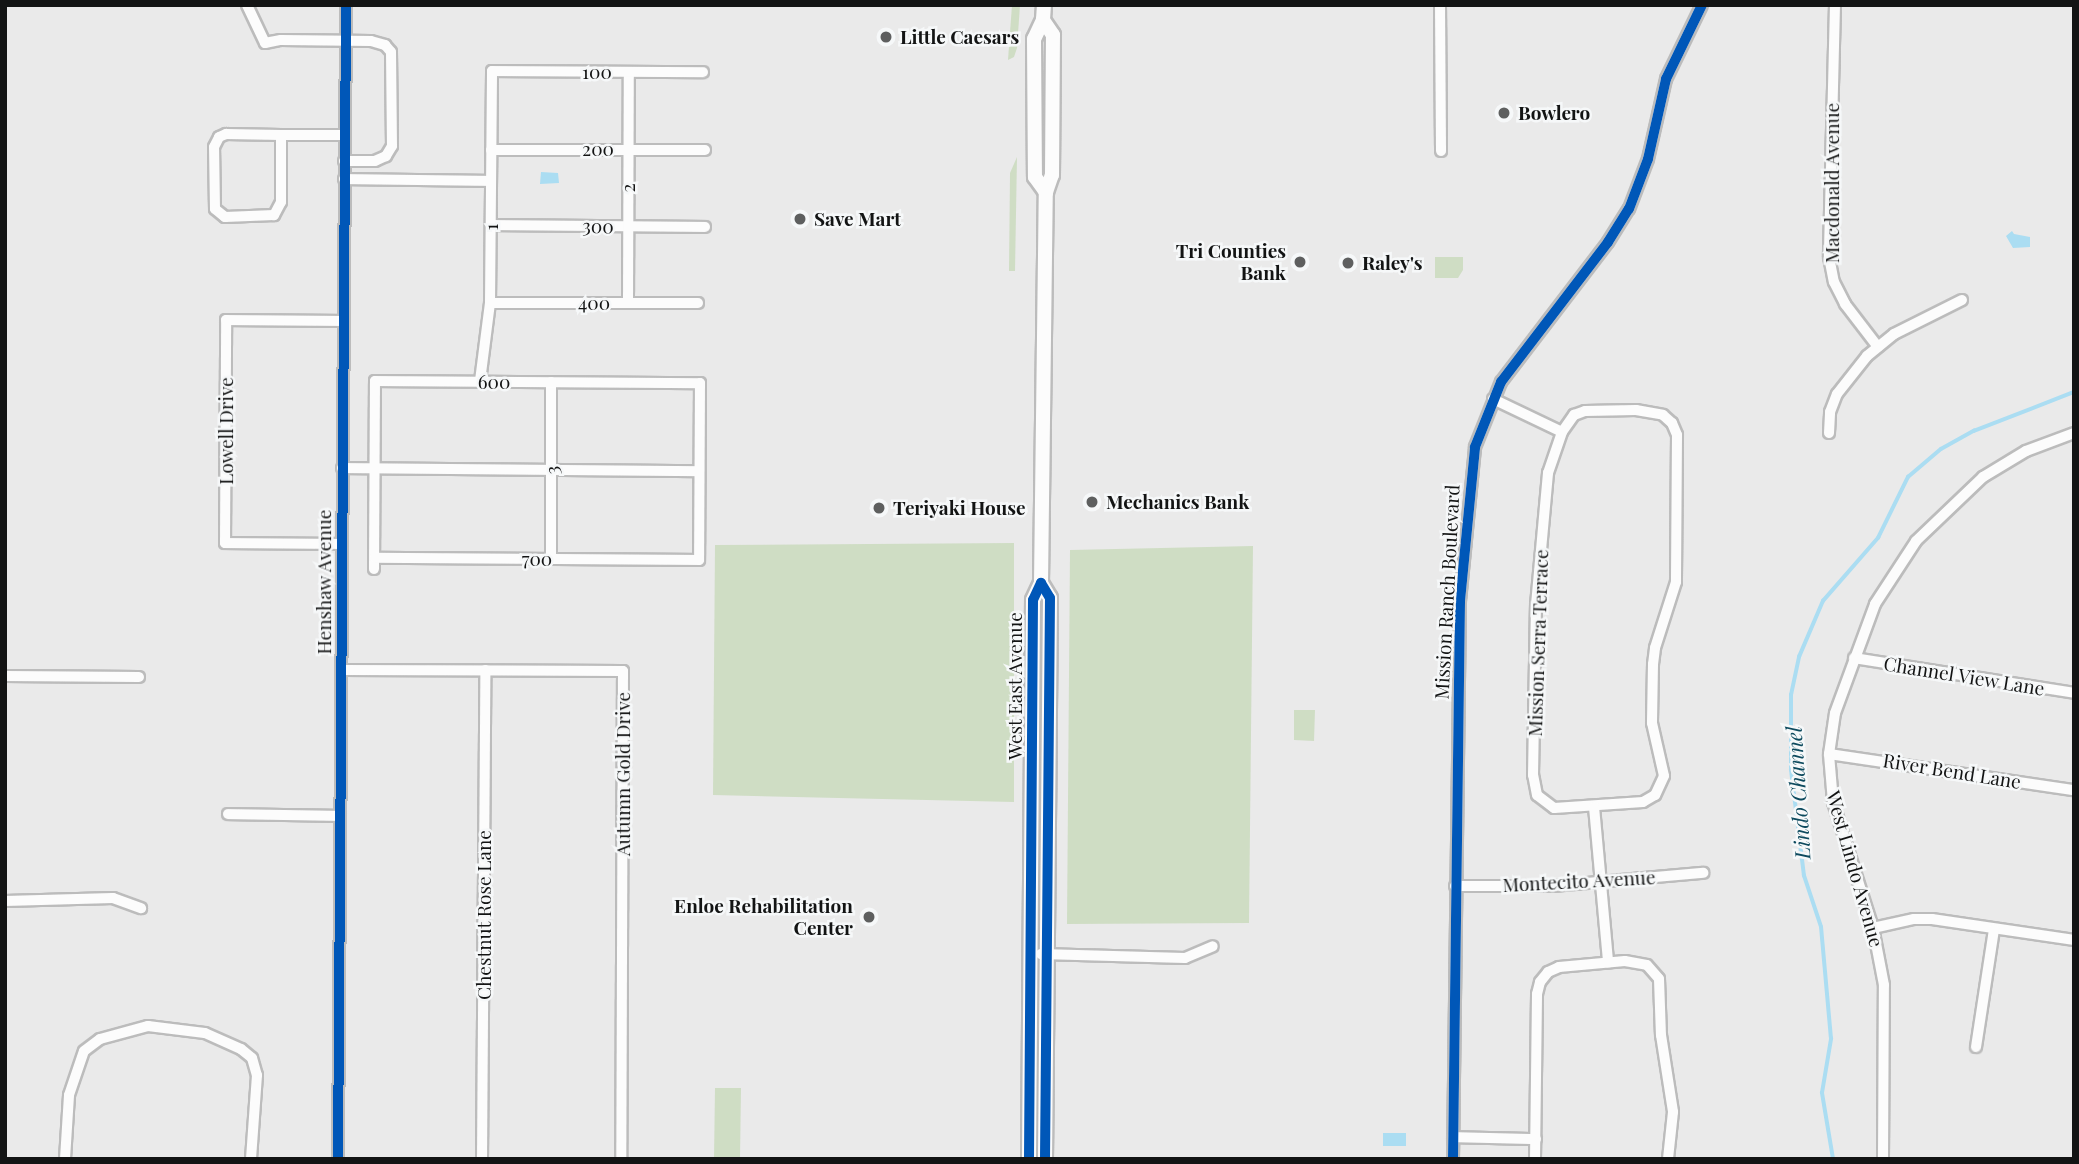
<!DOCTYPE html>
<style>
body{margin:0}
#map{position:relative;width:2079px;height:1164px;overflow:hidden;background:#eaeaea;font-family:"Playfair Display",serif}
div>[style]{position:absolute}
.green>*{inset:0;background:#cfddc4}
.water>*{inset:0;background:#abddf2}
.stream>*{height:3.5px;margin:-1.75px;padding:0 1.75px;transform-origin:1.75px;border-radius:1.75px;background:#abddf2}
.roads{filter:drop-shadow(2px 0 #bcbcbc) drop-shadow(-2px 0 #bcbcbc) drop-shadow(0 2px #bcbcbc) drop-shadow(0 -2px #bcbcbc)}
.street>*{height:10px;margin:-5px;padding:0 5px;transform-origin:5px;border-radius:5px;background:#fcfcfc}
.secondary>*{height:14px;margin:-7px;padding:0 7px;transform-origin:7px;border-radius:7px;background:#fcfcfc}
.cycleway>*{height:10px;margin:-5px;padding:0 5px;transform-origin:5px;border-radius:5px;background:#0057b8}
.dots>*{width:19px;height:19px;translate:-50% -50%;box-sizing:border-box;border:4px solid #f6f8f9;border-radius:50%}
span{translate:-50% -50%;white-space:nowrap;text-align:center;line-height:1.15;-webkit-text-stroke:5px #f6f8f9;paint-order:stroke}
.poi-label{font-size:19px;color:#131414;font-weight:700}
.left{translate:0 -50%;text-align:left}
.right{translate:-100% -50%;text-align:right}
.street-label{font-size:19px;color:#131414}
.water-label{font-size:21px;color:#0d4a5e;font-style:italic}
.frame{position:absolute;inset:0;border:7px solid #131414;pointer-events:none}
</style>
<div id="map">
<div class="green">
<div style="clip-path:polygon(1012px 5px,1020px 5px,1017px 48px,1014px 57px,1008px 60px)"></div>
<div style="clip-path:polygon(1017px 157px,1015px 271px,1009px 271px,1010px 173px)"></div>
<div style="clip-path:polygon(1435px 257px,1463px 257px,1463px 270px,1458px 278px,1435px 278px)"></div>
<div style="clip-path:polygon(1014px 543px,1014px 802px,713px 795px,715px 545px)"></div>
<div style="clip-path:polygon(1253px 546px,1249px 923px,1067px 924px,1070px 550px)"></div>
<div style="clip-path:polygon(1294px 710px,1315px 710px,1314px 741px,1294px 740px)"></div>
<div style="clip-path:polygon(715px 1088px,741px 1088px,740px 1159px,714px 1159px)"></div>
</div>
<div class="water">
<div style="clip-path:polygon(541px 172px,558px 173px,559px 183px,540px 184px)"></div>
<div style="clip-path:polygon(2012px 231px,2014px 234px,2030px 237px,2030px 247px,2013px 248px,2006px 236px)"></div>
<div style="clip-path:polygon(1383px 1133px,1406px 1133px,1406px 1146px,1383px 1146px)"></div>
</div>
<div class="stream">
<div style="left:1833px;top:1159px;width:67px;rotate:-99.5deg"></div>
<div style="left:1822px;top:1093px;width:55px;rotate:-80.5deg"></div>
<div style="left:1831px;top:1039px;width:112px;rotate:-95.1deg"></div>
<div style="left:1821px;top:927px;width:54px;rotate:-108.4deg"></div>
<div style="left:1804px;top:876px;width:107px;rotate:-97deg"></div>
<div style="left:1791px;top:770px;width:75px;rotate:-90deg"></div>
<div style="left:1791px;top:695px;width:39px;rotate:-78deg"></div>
<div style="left:1799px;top:657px;width:61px;rotate:-66.8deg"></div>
<div style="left:1823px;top:601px;width:84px;rotate:-48.9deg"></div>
<div style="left:1878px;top:538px;width:68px;rotate:-63.8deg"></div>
<div style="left:1908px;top:477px;width:43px;rotate:-40.3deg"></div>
<div style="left:1941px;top:449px;width:38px;rotate:-29deg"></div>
<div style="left:1974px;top:431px;width:107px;rotate:-21.3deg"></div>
</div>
<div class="roads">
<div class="street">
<div style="left:247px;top:5px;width:42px;rotate:64.7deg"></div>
<div style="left:265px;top:43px;width:16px;rotate:-11deg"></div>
<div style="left:281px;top:40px;width:90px;rotate:0.6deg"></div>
<div style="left:371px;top:41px;width:15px;rotate:16deg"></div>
<div style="left:385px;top:45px;width:9px;rotate:49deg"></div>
<div style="left:391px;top:52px;width:94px;rotate:89.4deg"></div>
<div style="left:392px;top:146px;width:12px;rotate:121deg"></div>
<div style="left:386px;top:156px;width:12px;rotate:156deg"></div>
<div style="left:375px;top:161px;width:31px;rotate:180deg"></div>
<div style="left:1440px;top:5px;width:146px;rotate:89.6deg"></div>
<div style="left:1835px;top:5px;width:252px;rotate:91.4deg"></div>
<div style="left:1829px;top:257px;width:25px;rotate:79deg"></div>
<div style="left:1834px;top:282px;width:25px;rotate:63deg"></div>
<div style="left:1845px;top:304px;width:54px;rotate:52.5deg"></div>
<div style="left:226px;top:134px;width:55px;rotate:1deg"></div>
<div style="left:281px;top:135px;width:67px;rotate:90deg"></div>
<div style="left:281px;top:202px;width:15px;rotate:118deg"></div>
<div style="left:274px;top:215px;width:49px;rotate:177.7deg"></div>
<div style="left:225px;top:217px;width:13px;rotate:-141deg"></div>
<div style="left:215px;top:209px;width:62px;rotate:-90.9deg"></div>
<div style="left:214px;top:147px;width:11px;rotate:-63deg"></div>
<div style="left:219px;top:137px;width:8px;rotate:-23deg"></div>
<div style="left:281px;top:135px;width:63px"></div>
<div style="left:491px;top:150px;width:214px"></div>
<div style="left:344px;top:179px;width:147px;rotate:0.8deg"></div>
<div style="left:491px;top:225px;width:214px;rotate:0.5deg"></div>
<div style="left:490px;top:303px;width:208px"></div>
<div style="left:628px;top:303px;width:231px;rotate:-89.8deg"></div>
<div style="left:480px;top:381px;width:79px;rotate:-82.7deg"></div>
<div style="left:490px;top:303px;width:232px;rotate:-89.5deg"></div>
<div style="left:492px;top:71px;width:211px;rotate:0.3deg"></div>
<div style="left:1493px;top:399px;width:76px;rotate:25.6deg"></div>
<div style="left:1636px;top:410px;width:27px;rotate:10deg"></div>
<div style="left:1663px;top:415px;width:12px;rotate:42deg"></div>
<div style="left:1672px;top:423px;width:13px;rotate:67deg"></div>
<div style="left:1677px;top:435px;width:147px;rotate:90.4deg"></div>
<div style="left:1676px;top:582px;width:69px;rotate:107.7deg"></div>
<div style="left:1655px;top:648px;width:16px;rotate:97deg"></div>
<div style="left:1653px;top:664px;width:59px;rotate:91deg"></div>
<div style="left:1652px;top:723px;width:54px;rotate:77.2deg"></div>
<div style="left:1664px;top:776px;width:21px;rotate:115deg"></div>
<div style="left:1655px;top:795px;width:14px;rotate:150deg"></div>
<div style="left:1643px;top:802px;width:89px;rotate:176.1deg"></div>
<div style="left:1554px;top:808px;width:21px;rotate:-143deg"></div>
<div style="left:1537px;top:795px;width:20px;rotate:-101deg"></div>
<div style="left:1533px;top:775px;width:170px;rotate:-89deg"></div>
<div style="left:1536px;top:605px;width:133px;rotate:-84.8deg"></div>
<div style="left:1548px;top:473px;width:43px;rotate:-71.1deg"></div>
<div style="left:1562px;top:432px;width:21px;rotate:-55deg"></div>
<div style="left:1574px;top:415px;width:12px;rotate:-20deg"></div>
<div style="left:1585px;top:411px;width:51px;rotate:-1.1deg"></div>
<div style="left:1829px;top:433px;width:21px;rotate:-87deg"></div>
<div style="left:1830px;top:412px;width:19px;rotate:-69deg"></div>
<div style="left:1837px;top:394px;width:48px;rotate:-51.7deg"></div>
<div style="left:1867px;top:356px;width:35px;rotate:-39deg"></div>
<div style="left:1894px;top:334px;width:76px;rotate:-26.6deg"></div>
<div style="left:342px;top:468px;width:357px;rotate:0.5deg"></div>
<div style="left:342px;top:544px;width:117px;rotate:-179.5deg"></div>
<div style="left:225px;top:543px;width:223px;rotate:-89.7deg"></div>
<div style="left:226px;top:320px;width:117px;rotate:0.5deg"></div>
<div style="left:551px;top:559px;width:177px;rotate:-90deg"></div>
<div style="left:374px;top:569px;width:188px;rotate:-89.7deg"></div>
<div style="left:375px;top:381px;width:325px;rotate:0.4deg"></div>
<div style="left:700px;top:383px;width:177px;rotate:90.3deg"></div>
<div style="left:699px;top:560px;width:324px;rotate:-179.6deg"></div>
<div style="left:1854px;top:658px;width:223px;rotate:9deg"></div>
<div style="left:341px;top:670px;width:282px;rotate:0.2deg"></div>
<div style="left:623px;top:671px;width:488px;rotate:90.2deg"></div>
<div style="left:5px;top:676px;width:134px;rotate:0.4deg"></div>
<div style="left:1829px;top:754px;width:248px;rotate:8.4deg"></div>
<div style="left:1594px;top:807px;width:156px;rotate:84.8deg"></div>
<div style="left:228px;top:814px;width:112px;rotate:1deg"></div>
<div style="left:1455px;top:886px;width:98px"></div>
<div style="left:1553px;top:886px;width:151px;rotate:-5deg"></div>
<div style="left:5px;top:901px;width:108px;rotate:-1.6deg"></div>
<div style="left:113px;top:898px;width:30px;rotate:20deg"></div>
<div style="left:1873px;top:928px;width:42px;rotate:-12.4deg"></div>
<div style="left:1914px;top:919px;width:18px"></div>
<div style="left:1932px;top:919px;width:144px;rotate:8.4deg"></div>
<div style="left:1041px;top:954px;width:144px;rotate:1.6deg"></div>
<div style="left:1185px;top:958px;width:30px;rotate:-23deg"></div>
<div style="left:1976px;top:1047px;width:119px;rotate:-81.3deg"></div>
<div style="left:1453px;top:1137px;width:83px;rotate:1.4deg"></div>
<div style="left:65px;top:1159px;width:64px;rotate:-86.4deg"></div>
<div style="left:69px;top:1095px;width:46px;rotate:-71.2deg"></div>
<div style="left:84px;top:1051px;width:20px;rotate:-37deg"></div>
<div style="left:100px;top:1039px;width:50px;rotate:-15.2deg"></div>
<div style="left:148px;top:1026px;width:57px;rotate:7deg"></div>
<div style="left:205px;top:1033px;width:39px;rotate:24deg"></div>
<div style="left:241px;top:1049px;width:14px;rotate:39deg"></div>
<div style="left:252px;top:1058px;width:18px;rotate:74deg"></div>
<div style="left:257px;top:1075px;width:84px;rotate:94.1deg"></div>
<div style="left:338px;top:1159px;width:1154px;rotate:-89.6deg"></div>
<div style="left:482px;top:1159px;width:489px;rotate:-89.6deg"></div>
<div style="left:1453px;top:1159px;width:558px;rotate:-89.28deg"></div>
<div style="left:1460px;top:601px;width:155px;rotate:-84.4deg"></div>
<div style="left:1475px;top:447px;width:70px;rotate:-68.2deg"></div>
<div style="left:1501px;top:382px;width:176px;rotate:-52.6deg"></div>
<div style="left:1608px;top:242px;width:39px;rotate:-58deg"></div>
<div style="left:1629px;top:209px;width:53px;rotate:-69.2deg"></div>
<div style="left:1648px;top:159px;width:82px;rotate:-77.3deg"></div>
<div style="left:1666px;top:79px;width:82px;rotate:-64.1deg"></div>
<div style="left:1535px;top:1159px;width:165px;rotate:-89.3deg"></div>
<div style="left:1537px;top:994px;width:12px;rotate:-76deg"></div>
<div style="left:1540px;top:982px;width:13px;rotate:-51deg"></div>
<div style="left:1548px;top:972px;width:12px;rotate:-24deg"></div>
<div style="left:1559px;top:967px;width:66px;rotate:-5.2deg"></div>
<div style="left:1625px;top:961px;width:22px;rotate:10deg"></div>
<div style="left:1647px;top:965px;width:18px;rotate:49deg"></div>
<div style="left:1659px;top:979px;width:56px;rotate:88deg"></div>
<div style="left:1661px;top:1035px;width:78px;rotate:81.1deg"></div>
<div style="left:1673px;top:1112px;width:47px;rotate:96.1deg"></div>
<div style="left:1883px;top:1159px;width:174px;rotate:-89.7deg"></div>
<div style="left:1884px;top:985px;width:58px;rotate:-100.9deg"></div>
<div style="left:1873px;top:928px;width:132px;rotate:-107.6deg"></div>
<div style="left:1833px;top:802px;width:48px;rotate:-94.8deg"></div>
<div style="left:1829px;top:754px;width:41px;rotate:-81.7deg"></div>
<div style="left:1835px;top:713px;width:116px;rotate:-69.8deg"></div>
<div style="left:1875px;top:604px;width:75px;rotate:-56.9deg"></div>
<div style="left:1916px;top:541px;width:93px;rotate:-43.7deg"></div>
<div style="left:1983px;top:477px;width:50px;rotate:-31.2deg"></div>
<div style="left:2026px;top:451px;width:51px;rotate:-20.6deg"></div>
</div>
<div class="secondary">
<div style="left:1044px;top:5px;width:15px;rotate:94deg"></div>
<div style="left:1043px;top:20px;width:21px;rotate:115deg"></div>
<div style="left:1034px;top:39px;width:138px;rotate:89.6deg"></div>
<div style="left:1035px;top:177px;width:19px;rotate:54deg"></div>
<div style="left:1041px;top:583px;width:17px;rotate:59deg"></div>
<div style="left:1050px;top:598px;width:561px;rotate:90.51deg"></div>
<div style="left:1029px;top:1159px;width:559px;rotate:-89.59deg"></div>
<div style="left:1033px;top:600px;width:19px;rotate:-65deg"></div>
<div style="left:1041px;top:583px;width:391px;rotate:-89.3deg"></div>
<div style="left:1046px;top:192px;width:18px;rotate:-71deg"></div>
<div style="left:1052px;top:175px;width:140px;rotate:-89.6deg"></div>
<div style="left:1053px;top:35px;width:18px;rotate:-124deg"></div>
</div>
</div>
<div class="cycleway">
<div style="left:1041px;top:583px;width:17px;rotate:59deg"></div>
<div style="left:1050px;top:598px;width:561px;rotate:90.51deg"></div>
<div style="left:338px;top:1159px;width:1154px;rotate:-89.6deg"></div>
<div style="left:1029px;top:1159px;width:559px;rotate:-89.59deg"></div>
<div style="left:1033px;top:600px;width:19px;rotate:-65deg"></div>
<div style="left:1453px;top:1159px;width:558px;rotate:-89.28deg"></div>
<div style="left:1460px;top:601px;width:155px;rotate:-84.4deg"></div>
<div style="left:1475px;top:447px;width:70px;rotate:-68.2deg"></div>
<div style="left:1501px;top:382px;width:176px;rotate:-52.6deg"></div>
<div style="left:1608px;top:242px;width:39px;rotate:-58deg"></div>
<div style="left:1629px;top:209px;width:53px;rotate:-69.2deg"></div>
<div style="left:1648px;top:159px;width:82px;rotate:-77.3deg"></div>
<div style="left:1666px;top:79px;width:82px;rotate:-64.1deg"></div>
</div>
<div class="dots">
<div style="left:886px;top:37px;background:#5e5f5f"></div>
<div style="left:1504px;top:113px;background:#5e5f5f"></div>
<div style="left:800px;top:219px;background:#5e5f5f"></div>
<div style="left:1300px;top:262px;background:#5e5f5f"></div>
<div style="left:1348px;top:263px;background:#5e5f5f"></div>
<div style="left:1092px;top:502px;background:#5e5f5f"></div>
<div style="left:879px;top:508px;background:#5e5f5f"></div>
<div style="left:869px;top:917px;background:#5e5f5f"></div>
</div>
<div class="poi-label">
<span class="left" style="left:900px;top:37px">Little Caesars</span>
<span class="left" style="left:1518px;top:113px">Bowlero</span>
<span class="left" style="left:814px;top:219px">Save Mart</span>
<span class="right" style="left:1286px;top:262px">Tri Counties<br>Bank</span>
<span class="left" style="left:1362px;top:263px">Raley's</span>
<span class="left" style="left:1106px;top:502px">Mechanics Bank</span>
<span class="left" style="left:893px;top:508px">Teriyaki House</span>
<span class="right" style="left:853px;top:917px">Enloe Rehabilitation<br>Center</span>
</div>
<div class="street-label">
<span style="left:597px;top:72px">100</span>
<span style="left:598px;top:149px">200</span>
<span style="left:1832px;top:183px;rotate:-90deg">Macdonald Avenue</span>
<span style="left:628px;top:188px;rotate:-90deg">2</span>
<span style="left:598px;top:226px;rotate:1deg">300</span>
<span style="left:491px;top:227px;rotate:-90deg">1</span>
<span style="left:594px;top:303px">400</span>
<span style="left:494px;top:382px">600</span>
<span style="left:226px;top:431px;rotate:-90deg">Lowell Drive</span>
<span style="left:552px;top:470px;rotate:-90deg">3</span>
<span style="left:537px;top:559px">700</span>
<span style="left:324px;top:582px;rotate:-90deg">Henshaw Avenue</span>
<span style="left:1447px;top:592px;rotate:-87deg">Mission Ranch Boulevard</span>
<span style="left:1538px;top:643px;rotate:-88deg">Mission Serra Terrace</span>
<span style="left:1964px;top:676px;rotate:9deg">Channel View Lane</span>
<span style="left:1015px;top:686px;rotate:-90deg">West East Avenue</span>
<span style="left:1952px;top:771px;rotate:9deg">River Bend Lane</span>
<span style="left:623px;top:774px;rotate:-90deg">Autumn Gold Drive</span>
<span style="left:1855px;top:869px;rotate:74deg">West Lindo Avenue</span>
<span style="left:1579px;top:881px;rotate:-3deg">Montecito Avenue</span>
<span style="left:484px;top:915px;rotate:-90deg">Chestnut Rose Lane</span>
</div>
<div class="water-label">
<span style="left:1797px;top:793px;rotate:-94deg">Lindo Channel</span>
</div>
<div class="frame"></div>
</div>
